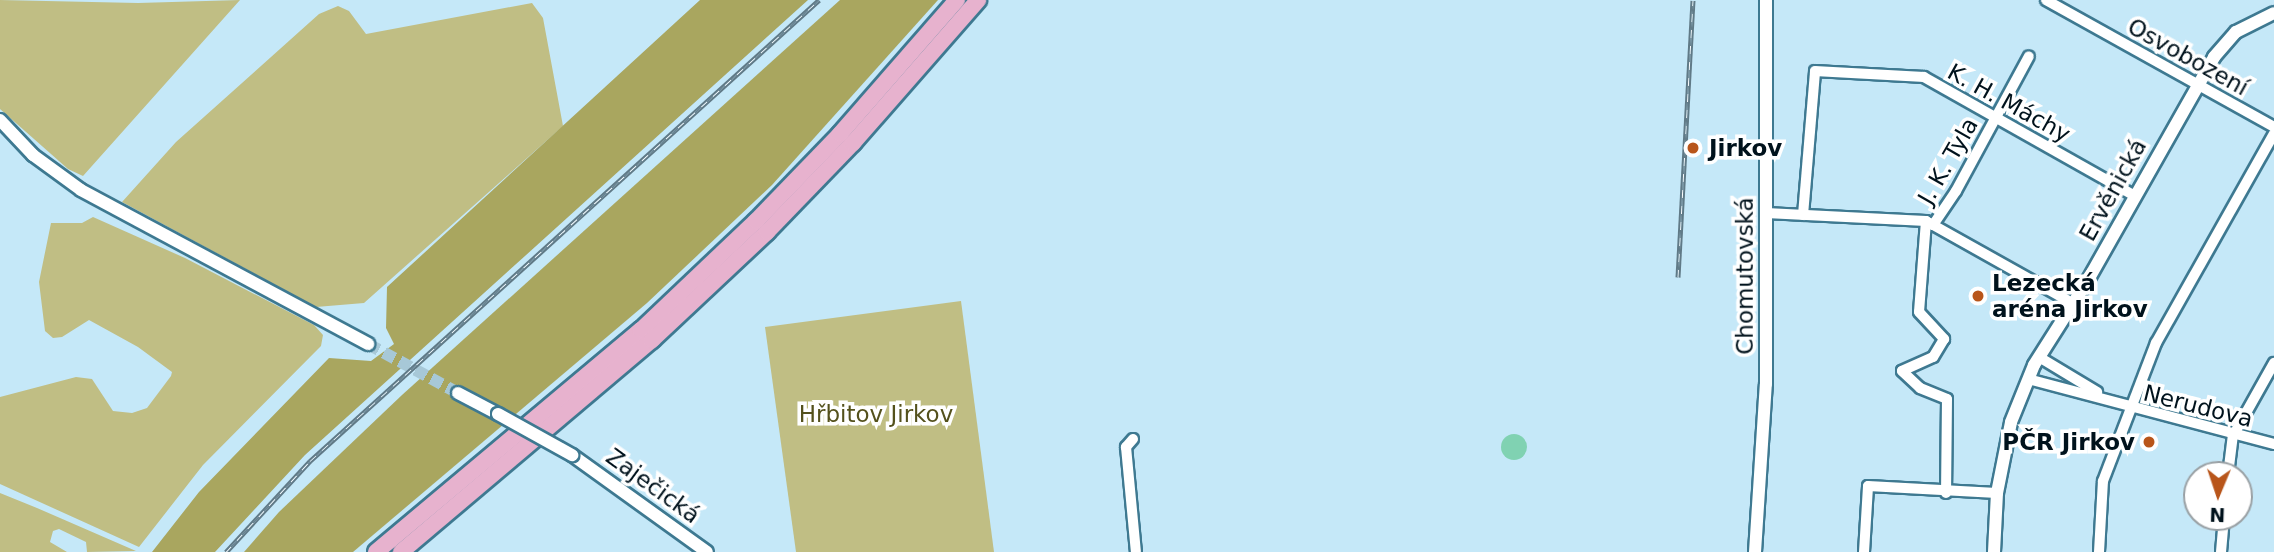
<!DOCTYPE html>
<meta charset="utf-8">
<style>
body{margin:0}
#map{position:relative;width:2274px;height:552px;overflow:hidden;background:#c5e8f8;font-family:"DejaVu Sans",sans-serif}
div>[style]{position:absolute}
.green>*{inset:0;background:#c0be84}
.forest>*{inset:0;background:#a9a65f}
.water>*{inset:0;background:#80d2b2}
.round{border-radius:50%}
.tertiary-tunnel>*{height:12px;margin-top:-6px;transform-origin:0;background:repeating-linear-gradient(90deg,#a7c8d7 0 12px,transparent 0 18px)}
.roads{filter:drop-shadow(2px 0 #3e7991) drop-shadow(-2px 0 #3e7991) drop-shadow(0 2px #3e7991) drop-shadow(0 -2px #3e7991)}
.minor>*{height:10px;margin:-5px;padding:0 5px;transform-origin:5px;border-radius:5px;background:#fff}
.tertiary>*{height:12px;margin:-6px;padding:0 6px;transform-origin:6px;border-radius:6px;background:#fff}
.trunk>*{height:16px;margin:-8px;padding:0 8px;transform-origin:8px;border-radius:8px;background:#e7b2ce}
.rail>*{height:5px;margin-top:-2.5px;transform-origin:0;background:repeating-linear-gradient(90deg,#fff 0 8px,#607a87 0 16px);box-sizing:border-box;border-block:2px solid #607a87}
.bridges{filter:drop-shadow(2px 0 #3e7991) drop-shadow(-2px 0 #3e7991) drop-shadow(0 2px #3e7991) drop-shadow(0 -2px #3e7991)}
.tertiary-bridge>*{height:12px;margin:-6px;padding:0 6px;transform-origin:6px;border-radius:6px;background:#fff}
.dots>*{width:19px;height:19px;translate:-50% -50%;box-sizing:border-box;border:4px solid #fff;border-radius:50%}
span{translate:-50% -50%;white-space:nowrap;text-align:center;line-height:1.15;-webkit-text-stroke:7px #fff;paint-order:stroke}
.street-label{font-size:23px;color:#00121c}
.poi-label{font-size:23px;color:#00121c;font-weight:700}
.left{translate:0 -50%;text-align:left}
.right{translate:-100% -50%;text-align:right}
.park-label{font-size:23px;color:#54511c}
.north{position:absolute;left:2183px;top:461px;width:70px;height:70px;box-sizing:border-box;background:#fff;border:2px solid #99a0a4;border-radius:50%;rotate:182deg;font-size:19px;font-weight:700;line-height:28px;text-align:center;color:#00121c}
.north::after{content:'';display:block;margin:auto;width:24px;height:32px;background:#b8551a;clip-path:polygon(50% 0,100% 100%,50% 72%,0 100%)}
</style>
<div id="map">
<div class="green">
<div style="clip-path:polygon(0 0,138px 3px,240px 0,83px 176px,68px 169px,0 109px)"></div>
<div style="clip-path:polygon(532px 3px,543px 18px,563px 126px,364px 303px,316px 307px,122px 202px,176px 142px,319px 14px,338px 6px,349px 11px,366px 34px)"></div>
<div style="clip-path:polygon(93px 217px,185px 258px,314px 325px,323px 335px,321px 346px,203px 465px,139px 547px,0 484px,0 397px,76px 377px,92px 379px,113px 411px,132px 413px,147px 408px,171px 376px,172px 372px,138px 347px,89px 320px,62px 337px,53px 338px,45px 331px,39px 282px,51px 223px,82px 223px)"></div>
<div style="clip-path:polygon(961px 301px,994px 552px,796px 552px,765px 327px)"></div>
<div style="clip-path:polygon(0 493px,37px 508px,136px 551px,87px 552px,86px 542px,59px 529px,53px 531px,50px 542px,67px 552px,0 552px)"></div>
</div>
<div class="forest">
<div style="clip-path:polygon(700px 0,808px 0,305px 455px,215px 552px,152px 552px,199px 492px,329px 358px,371px 361px,394px 344px,386px 328px,387px 287px)"></div>
<div style="clip-path:polygon(840px 0,938px 0,772px 185px,647px 303px,353px 552px,244px 552px,279px 512px,402px 395px)"></div>
</div>
<div class="water">
<div class="round" style="left:1501px;top:434px;width:26px;height:26px"></div>
</div>
<div class="tertiary-tunnel">
<div style="left:368px;top:344px;width:102px;rotate:28.6deg"></div>
</div>
<div class="roads">
<div class="minor">
<div style="left:2046px;top:0;width:261px;rotate:29.1deg"></div>
<div style="left:1766px;top:213px;width:160px;rotate:2.9deg"></div>
<div style="left:1926px;top:221px;width:167px;rotate:29.3deg"></div>
<div style="left:1803px;top:215px;width:144px;rotate:-85.2deg"></div>
<div style="left:1815px;top:71px;width:109px;rotate:3.2deg"></div>
<div style="left:1924px;top:77px;width:240px;rotate:29.4deg"></div>
<div style="left:1926px;top:221px;width:91px;rotate:94.4deg"></div>
<div style="left:1919px;top:312px;width:37px;rotate:47deg"></div>
<div style="left:1944px;top:339px;width:21px;rotate:121deg"></div>
<div style="left:1933px;top:357px;width:34px;rotate:156deg"></div>
<div style="left:1902px;top:371px;width:25px;rotate:43deg"></div>
<div style="left:1920px;top:388px;width:29px;rotate:22deg"></div>
<div style="left:1947px;top:399px;width:94px;rotate:90.6deg"></div>
<div style="left:1933px;top:225px;width:41px;rotate:-55.9deg"></div>
<div style="left:1956px;top:191px;width:153px;rotate:-61.6deg"></div>
<div style="left:2039px;top:357px;width:68px;rotate:31.1deg"></div>
<div style="left:2028px;top:379px;width:254px;rotate:14.8deg"></div>
<div style="left:1133px;top:439px;width:11px;rotate:131deg"></div>
<div style="left:1126px;top:447px;width:105px;rotate:84.6deg"></div>
<div style="left:2228px;top:475px;width:39px;rotate:-83deg"></div>
<div style="left:2233px;top:436px;width:84px;rotate:-60.7deg"></div>
<div style="left:1864px;top:552px;width:66px;rotate:-86.5deg"></div>
<div style="left:1868px;top:486px;width:129px;rotate:3.1deg"></div>
<div style="left:2099px;top:552px;width:71px;rotate:-86.8deg"></div>
<div style="left:2103px;top:481px;width:148px;rotate:-69deg"></div>
<div style="left:2156px;top:343px;width:240px;rotate:-60.6deg"></div>
<div style="left:2221px;top:552px;width:35px;rotate:-85deg"></div>
</div>
<div class="tertiary">
<div style="left:0;top:120px;width:48px;rotate:46.7deg"></div>
<div style="left:33px;top:155px;width:59px;rotate:36.1deg"></div>
<div style="left:81px;top:190px;width:326px;rotate:28.2deg"></div>
<div style="left:458px;top:393px;width:45px;rotate:27.7deg"></div>
<div style="left:572px;top:455px;width:166px;rotate:35.7deg"></div>
<div style="left:1755px;top:552px;width:168px;rotate:-86.3deg"></div>
<div style="left:1766px;top:384px;width:384px;rotate:-90deg"></div>
<div style="left:1994px;top:552px;width:59px;rotate:-87.1deg"></div>
<div style="left:1997px;top:493px;width:72px;rotate:-78.8deg"></div>
<div style="left:2011px;top:422px;width:61px;rotate:-68deg"></div>
<div style="left:2034px;top:365px;width:101px;rotate:-57.6deg"></div>
<div style="left:2088px;top:280px;width:256px;rotate:-60.5deg"></div>
<div style="left:2214px;top:57px;width:33px;rotate:-49deg"></div>
<div style="left:2236px;top:32px;width:42px;rotate:-26.6deg"></div>
</div>
<div class="trunk">
<div style="left:376px;top:552px;width:346px;rotate:-40deg"></div>
<div style="left:641px;top:330px;width:158px;rotate:-43.5deg"></div>
<div style="left:756px;top:221px;width:121px;rotate:-46deg"></div>
<div style="left:840px;top:134px;width:178px;rotate:-48.9deg"></div>
<div style="left:401px;top:552px;width:329px;rotate:-40.2deg"></div>
<div style="left:652px;top:340px;width:158px;rotate:-43.2deg"></div>
<div style="left:767px;top:232px;width:124px;rotate:-46deg"></div>
<div style="left:853px;top:143px;width:190px;rotate:-48.8deg"></div>
</div>
</div>
<div class="rail">
<div style="left:1678px;top:277px;width:277px;rotate:-86.9deg"></div>
<div style="left:226px;top:552px;width:124px;rotate:-47.3deg"></div>
<div style="left:310px;top:461px;width:687px;rotate:-42.17deg"></div>
</div>
<div class="bridges">
<div class="tertiary-bridge">
<div style="left:498px;top:414px;width:85px;rotate:29deg"></div>
</div>
</div>
<div class="dots">
<div style="left:1693px;top:148px;background:#b8551a"></div>
<div style="left:1978px;top:296px;background:#b8551a"></div>
<div style="left:2149px;top:442px;background:#b8551a"></div>
</div>
<div class="street-label">
<span style="left:2188px;top:57px;rotate:29deg">Osvobození</span>
<span style="left:2009px;top:103px;rotate:29deg">K. H. Máchy</span>
<span style="left:1948px;top:161px;rotate:-60deg">J. K. Tyla</span>
<span style="left:2113px;top:190px;rotate:-61deg">Ervěnická</span>
<span style="left:1745px;top:276px;rotate:-90deg">Chomutovská</span>
<span style="left:2198px;top:406px;rotate:14deg">Nerudova</span>
<span style="left:653px;top:486px;rotate:36deg">Zaječická</span>
</div>
<div class="poi-label">
<span class="left" style="left:1709px;top:148px">Jirkov</span>
<span class="left" style="left:1992px;top:296px">Lezecká<br>aréna Jirkov</span>
<span class="right" style="left:2135px;top:442px">PČR Jirkov</span>
</div>
<div class="park-label">
<span style="left:876px;top:414px">Hřbitov Jirkov</span>
</div>
<div class="north">N</div>
</div>
